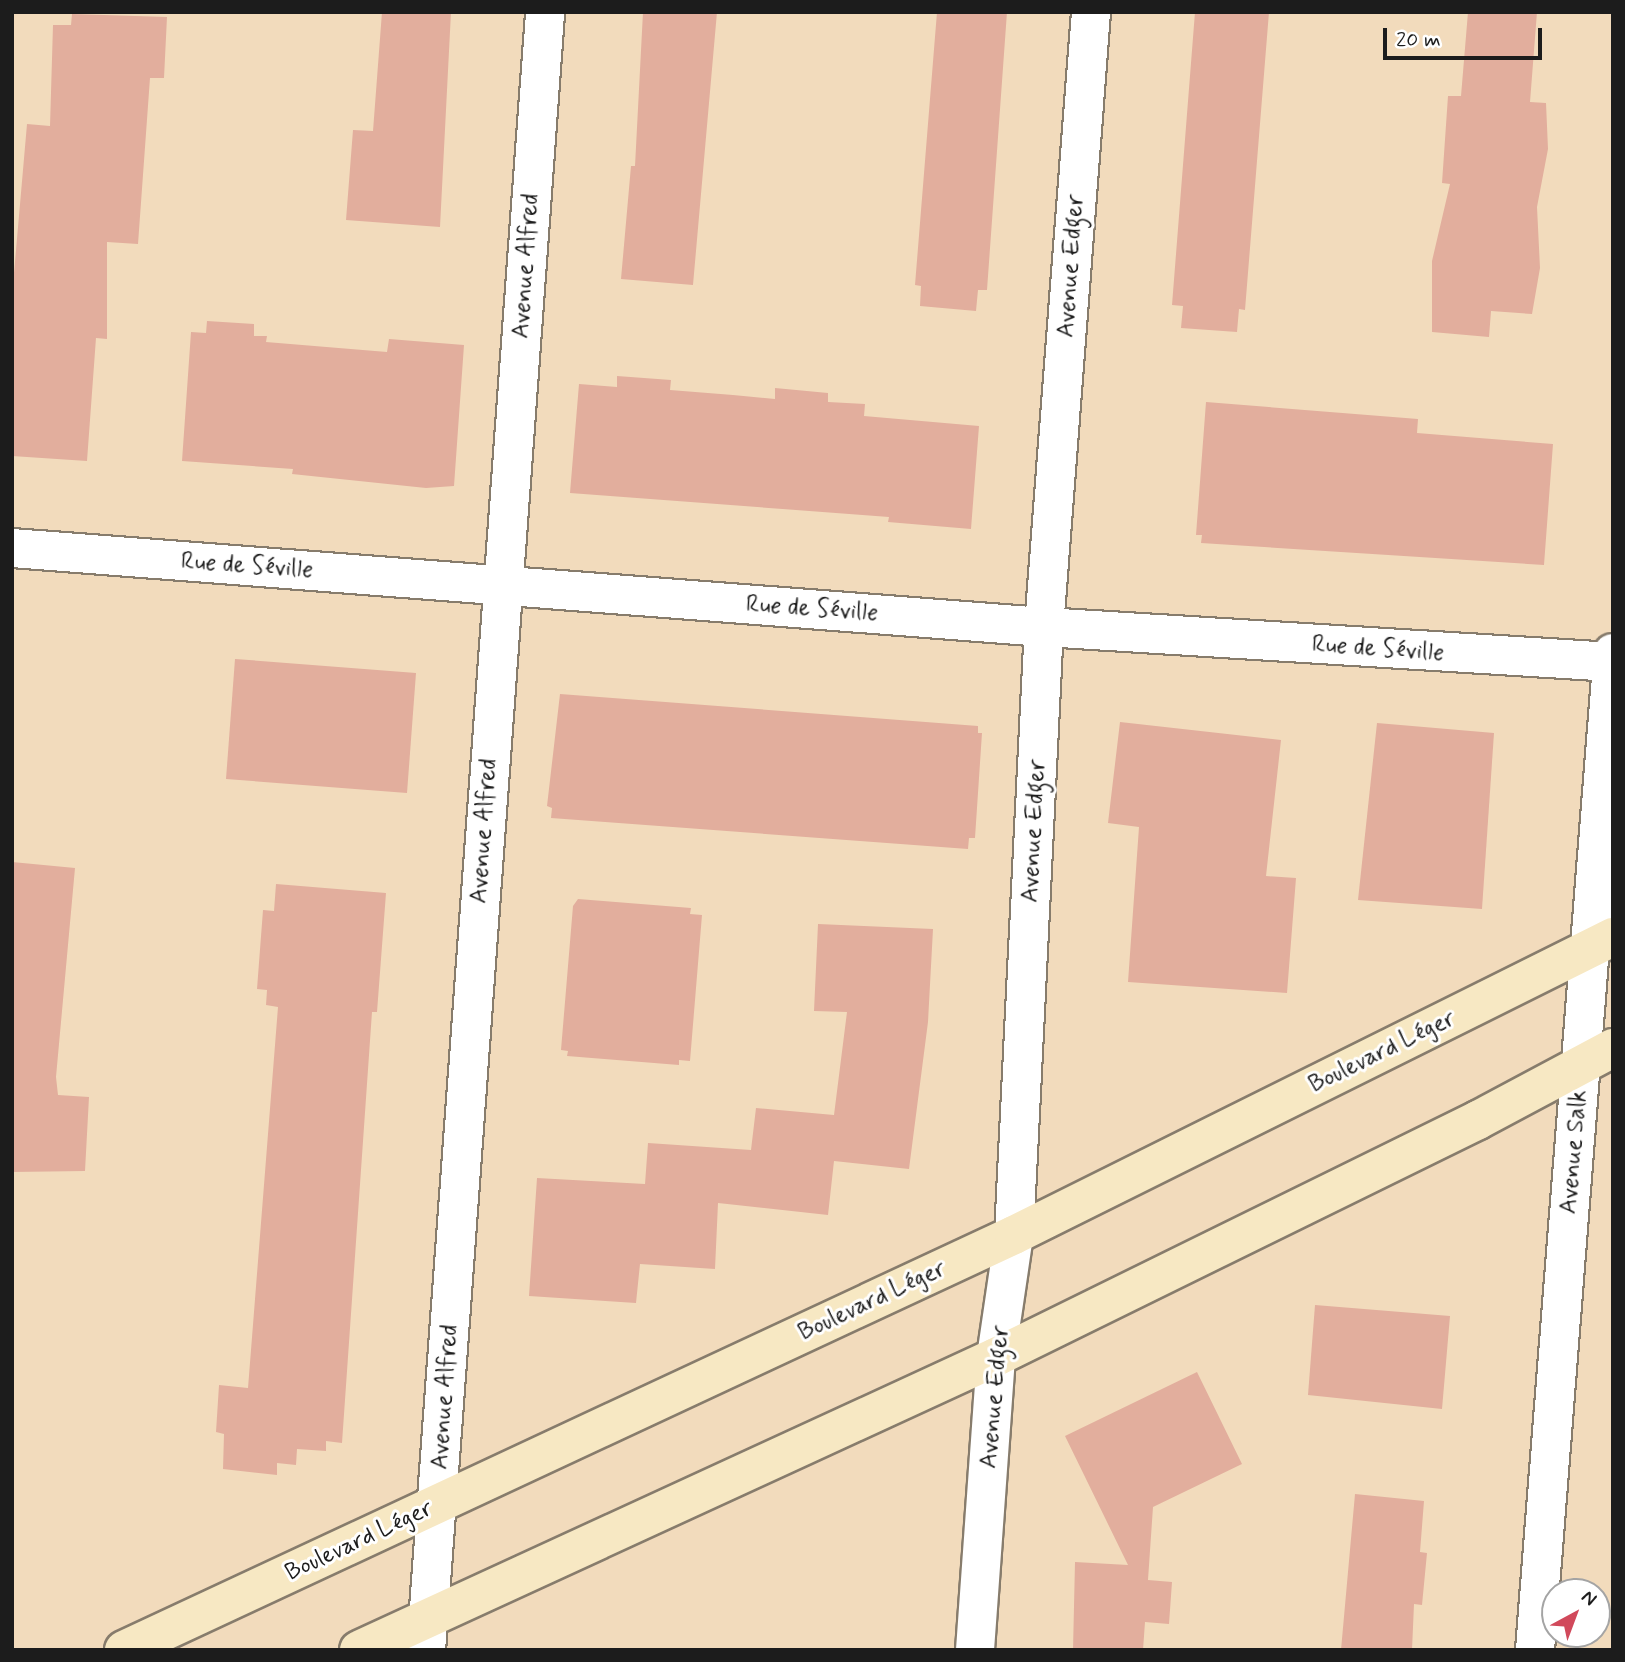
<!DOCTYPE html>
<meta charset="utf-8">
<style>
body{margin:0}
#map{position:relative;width:1625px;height:1662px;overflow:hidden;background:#f2dbbc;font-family:Mynerve,sans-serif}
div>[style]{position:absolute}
.building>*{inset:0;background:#e2ae9d}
.roads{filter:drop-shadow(2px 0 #877c6c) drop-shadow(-2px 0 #877c6c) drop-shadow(0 2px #877c6c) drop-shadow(0 -2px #877c6c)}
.street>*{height:38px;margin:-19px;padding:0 19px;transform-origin:19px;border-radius:19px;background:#fff}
.secondary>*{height:38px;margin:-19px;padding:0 19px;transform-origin:19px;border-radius:19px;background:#f7e8c3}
span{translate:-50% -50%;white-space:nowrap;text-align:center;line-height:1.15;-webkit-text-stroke:6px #fff;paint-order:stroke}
.street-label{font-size:24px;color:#1c1c1c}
.frame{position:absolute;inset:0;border:14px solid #1c1c1c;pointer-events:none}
.north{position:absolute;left:1541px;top:1578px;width:70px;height:70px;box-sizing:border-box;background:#fff;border:2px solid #a4a4a4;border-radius:50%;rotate:41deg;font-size:19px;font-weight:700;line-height:28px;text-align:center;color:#1c1c1c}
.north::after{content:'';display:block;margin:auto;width:24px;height:32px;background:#d1495b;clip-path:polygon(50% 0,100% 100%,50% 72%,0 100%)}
.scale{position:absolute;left:1383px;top:28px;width:159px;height:32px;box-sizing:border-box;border:4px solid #1c1c1c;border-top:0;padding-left:9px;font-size:21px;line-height:24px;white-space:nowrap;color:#1c1c1c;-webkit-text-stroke:5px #fff;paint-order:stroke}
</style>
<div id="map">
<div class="building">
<div style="clip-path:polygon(382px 12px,451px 12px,440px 227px,346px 220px,353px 130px,373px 131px)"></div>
<div style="clip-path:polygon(643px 12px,717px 12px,693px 285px,621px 279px,631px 166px,635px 166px)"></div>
<div style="clip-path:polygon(937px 12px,1007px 12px,987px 290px,978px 290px,976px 311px,920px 306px,921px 286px,915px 285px)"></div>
<div style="clip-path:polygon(1195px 12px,1269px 12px,1245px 310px,1239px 309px,1237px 332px,1181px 328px,1183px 306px,1172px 305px)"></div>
<div style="clip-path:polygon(1468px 12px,1537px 12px,1530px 102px,1546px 103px,1548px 149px,1537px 207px,1540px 268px,1532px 314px,1491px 311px,1489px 337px,1432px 332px,1432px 261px,1450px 184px,1442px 183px,1448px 96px,1461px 96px)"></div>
<div style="clip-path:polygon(72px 14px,167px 17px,164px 78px,150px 78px,138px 244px,107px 242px,107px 339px,96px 338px,87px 461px,12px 456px,12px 296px,27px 124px,50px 126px,53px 25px,71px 25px)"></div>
<div style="clip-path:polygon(207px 321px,254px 324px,254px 336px,267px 336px,266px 342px,387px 352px,389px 339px,464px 345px,454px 486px,426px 488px,292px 474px,293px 469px,182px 461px,191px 332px,206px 333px)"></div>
<div style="clip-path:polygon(617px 376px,671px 380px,670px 390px,733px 395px,775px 399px,775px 388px,828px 393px,828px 402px,865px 404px,864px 416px,979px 426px,971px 529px,888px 522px,889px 517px,570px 493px,579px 384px,617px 387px)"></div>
<div style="clip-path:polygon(1206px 402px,1418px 419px,1417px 433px,1553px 444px,1544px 565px,1201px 543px,1202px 535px,1196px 535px)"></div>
<div style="clip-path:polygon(235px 659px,416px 673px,407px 793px,226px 779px)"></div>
<div style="clip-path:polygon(560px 694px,978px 726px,978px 733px,982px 733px,975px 838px,969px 838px,968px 849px,551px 818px,552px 808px,547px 806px)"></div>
<div style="clip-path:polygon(1120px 722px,1281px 740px,1266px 876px,1296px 878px,1287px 993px,1128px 982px,1139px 827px,1108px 823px)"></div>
<div style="clip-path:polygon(1377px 723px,1494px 733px,1482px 909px,1358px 900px)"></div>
<div style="clip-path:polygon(12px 862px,75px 868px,56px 1077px,58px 1095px,89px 1097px,85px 1171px,12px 1172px)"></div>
<div style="clip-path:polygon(276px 884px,386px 893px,377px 1012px,372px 1012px,342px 1443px,326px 1441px,326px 1451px,297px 1449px,296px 1465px,277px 1463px,277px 1475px,223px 1469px,224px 1434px,216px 1432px,219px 1385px,248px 1388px,278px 1007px,266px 1005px,267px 990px,257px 989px,263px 910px,274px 911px)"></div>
<div style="clip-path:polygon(578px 899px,691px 908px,690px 914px,702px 915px,690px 1061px,679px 1060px,679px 1065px,567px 1056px,568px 1051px,561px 1050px,573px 906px)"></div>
<div style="clip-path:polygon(818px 924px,933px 929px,928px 1022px,909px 1169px,834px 1161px,828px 1215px,718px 1203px,715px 1269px,640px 1264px,636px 1303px,529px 1296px,537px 1178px,645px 1184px,648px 1143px,751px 1150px,756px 1108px,834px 1115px,847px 1012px,814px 1011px)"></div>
<div style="clip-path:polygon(1315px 1305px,1450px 1316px,1442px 1409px,1308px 1395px)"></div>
<div style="clip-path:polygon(1197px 1372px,1242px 1464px,1153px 1507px,1148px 1580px,1172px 1582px,1169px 1624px,1145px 1622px,1143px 1650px,1073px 1650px,1075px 1562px,1128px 1565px,1065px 1436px)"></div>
<div style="clip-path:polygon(1355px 1494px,1424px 1501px,1420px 1552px,1427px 1553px,1422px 1605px,1414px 1604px,1412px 1650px,1341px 1650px)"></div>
</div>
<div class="roads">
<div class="street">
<div style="left:12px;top:548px;width:1035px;rotate:4.38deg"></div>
<div style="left:1044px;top:627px;width:570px;rotate:3.52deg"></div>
<div style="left:426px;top:1650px;width:1642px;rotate:-85.84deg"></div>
<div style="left:975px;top:1650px;width:294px;rotate:-85.9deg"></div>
<div style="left:996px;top:1357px;width:123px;rotate:-81.6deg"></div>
<div style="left:1014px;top:1235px;width:609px;rotate:-87.18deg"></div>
<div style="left:1044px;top:627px;width:617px;rotate:-85.63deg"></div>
<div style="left:1535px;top:1650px;width:1000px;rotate:-85.53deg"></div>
</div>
<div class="secondary">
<div style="left:124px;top:1650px;width:982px;rotate:-25deg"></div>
<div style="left:1014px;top:1235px;width:669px;rotate:-26.45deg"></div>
<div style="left:359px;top:1650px;width:701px;rotate:-24.7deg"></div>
<div style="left:996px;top:1357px;width:537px;rotate:-26.18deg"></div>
<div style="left:1478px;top:1120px;width:153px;rotate:-28.1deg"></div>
</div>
</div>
<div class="street-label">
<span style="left:526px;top:266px;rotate:-86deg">Avenue Alfred</span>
<span style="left:1071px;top:266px;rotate:-86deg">Avenue Edger</span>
<span style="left:247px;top:566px;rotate:4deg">Rue de Séville</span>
<span style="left:812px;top:609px;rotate:4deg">Rue de Séville</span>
<span style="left:1378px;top:649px;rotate:4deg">Rue de Séville</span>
<span style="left:484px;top:831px;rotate:-86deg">Avenue Alfred</span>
<span style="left:1034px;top:831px;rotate:-87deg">Avenue Edger</span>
<span style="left:1382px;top:1052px;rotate:-26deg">Boulevard Léger</span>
<span style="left:1574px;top:1152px;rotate:-85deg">Avenue Salk</span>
<span style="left:872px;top:1301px;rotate:-25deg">Boulevard Léger</span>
<span style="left:445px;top:1397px;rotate:-86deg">Avenue Alfred</span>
<span style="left:995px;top:1397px;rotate:-85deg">Avenue Edger</span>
<span style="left:359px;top:1541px;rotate:-25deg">Boulevard Léger</span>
</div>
<div class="frame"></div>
<div class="north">N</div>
<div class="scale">20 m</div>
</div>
